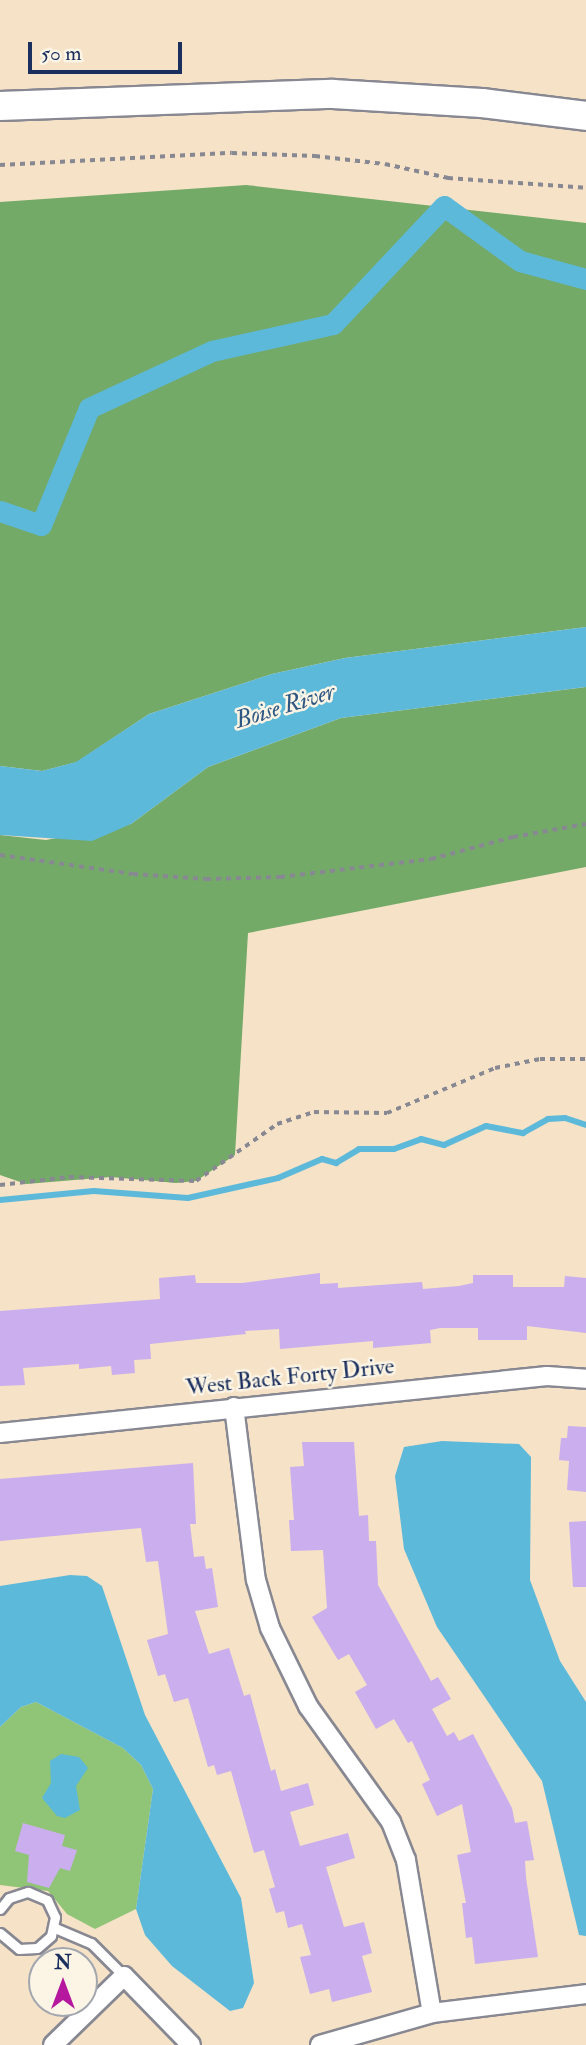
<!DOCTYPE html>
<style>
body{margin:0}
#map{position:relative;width:586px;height:2045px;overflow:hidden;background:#f5e2c7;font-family:"IM FELL Double Pica",serif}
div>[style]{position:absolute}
.green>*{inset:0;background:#90c577}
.forest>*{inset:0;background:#74aa68}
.water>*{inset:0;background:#5cb9da}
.stream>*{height:6px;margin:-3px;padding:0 3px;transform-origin:3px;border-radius:3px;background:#5cb9da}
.canal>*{height:21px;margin:-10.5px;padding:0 10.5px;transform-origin:10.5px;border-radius:10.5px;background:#5cb9da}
.building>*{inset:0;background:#caaeed}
.path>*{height:3.5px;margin-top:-1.75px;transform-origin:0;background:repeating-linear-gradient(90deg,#888892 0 5px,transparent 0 10px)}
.roads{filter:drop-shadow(2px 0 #888892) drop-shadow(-2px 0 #888892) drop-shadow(0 2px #888892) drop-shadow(0 -2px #888892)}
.lane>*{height:9px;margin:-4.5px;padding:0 4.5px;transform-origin:4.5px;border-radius:4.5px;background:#fff}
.street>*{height:18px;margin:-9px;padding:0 9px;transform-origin:9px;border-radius:9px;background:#fff}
.primary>*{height:28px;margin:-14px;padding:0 14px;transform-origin:14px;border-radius:14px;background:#fff}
span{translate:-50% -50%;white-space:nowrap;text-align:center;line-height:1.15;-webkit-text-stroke:5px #fcf5e5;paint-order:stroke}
.street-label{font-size:23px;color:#1b2f5e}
.water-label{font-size:24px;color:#2e5883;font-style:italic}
.north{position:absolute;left:28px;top:1947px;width:70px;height:70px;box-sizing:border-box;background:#fcf5e5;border:2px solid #a2a6af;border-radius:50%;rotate:0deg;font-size:19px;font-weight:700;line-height:28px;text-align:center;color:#1b2f5e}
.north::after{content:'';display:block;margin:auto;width:24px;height:32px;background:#b5179e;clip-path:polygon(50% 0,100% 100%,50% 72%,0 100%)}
.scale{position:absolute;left:28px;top:42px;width:154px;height:32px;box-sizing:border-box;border:4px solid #1b2f5e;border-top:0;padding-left:9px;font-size:21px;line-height:24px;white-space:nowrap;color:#1b2f5e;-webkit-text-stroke:5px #fcf5e5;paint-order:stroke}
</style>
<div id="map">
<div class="green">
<div style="clip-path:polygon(36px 1702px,123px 1748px,141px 1765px,153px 1789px,136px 1909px,95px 1929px,67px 1914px,48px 1891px,0 1885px,0 1727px,21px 1707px)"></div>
</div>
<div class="forest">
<div style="clip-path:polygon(246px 185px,586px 223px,586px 627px,345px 658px,272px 674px,149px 714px,77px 762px,42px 771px,0 766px,0 202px)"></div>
<div style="clip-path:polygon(586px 687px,586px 867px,248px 933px,235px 1155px,196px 1181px,176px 1183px,111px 1177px,26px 1184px,0 1175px,0 835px,46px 840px,131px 824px,208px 767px,341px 718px)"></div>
</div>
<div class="water">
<div style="clip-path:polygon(586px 627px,586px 687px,341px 718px,208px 767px,131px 824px,92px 841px,0 835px,0 766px,42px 771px,76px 762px,149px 714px,272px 674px,345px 658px)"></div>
<div style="clip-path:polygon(442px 1441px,519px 1444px,531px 1457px,530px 1580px,560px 1661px,586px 1702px,586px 1936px,579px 1935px,542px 1781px,437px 1627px,404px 1549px,395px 1476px,404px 1447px)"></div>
<div style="clip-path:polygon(70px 1575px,87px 1576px,102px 1586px,145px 1715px,241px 1898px,254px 1983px,243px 2008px,230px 2011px,172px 1966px,145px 1935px,136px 1909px,153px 1789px,141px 1765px,123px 1748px,36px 1702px,21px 1707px,0 1727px,0 1586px)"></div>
<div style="clip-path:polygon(61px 1754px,79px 1757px,88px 1768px,76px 1786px,80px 1810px,65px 1818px,57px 1816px,42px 1798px,51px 1783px,50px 1761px)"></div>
</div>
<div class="stream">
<div style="left:0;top:1200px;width:94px;rotate:-5.5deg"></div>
<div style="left:94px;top:1191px;width:94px;rotate:4.3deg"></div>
<div style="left:188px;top:1198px;width:92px;rotate:-12.5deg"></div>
<div style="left:278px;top:1178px;width:48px;rotate:-23.4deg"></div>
<div style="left:322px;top:1159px;width:15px;rotate:16deg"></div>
<div style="left:336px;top:1163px;width:27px;rotate:-31deg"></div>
<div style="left:359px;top:1149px;width:35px"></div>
<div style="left:394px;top:1149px;width:29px;rotate:-20deg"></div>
<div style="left:421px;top:1139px;width:24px;rotate:15deg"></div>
<div style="left:444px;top:1145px;width:46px;rotate:-24.3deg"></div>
<div style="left:486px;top:1126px;width:38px;rotate:11deg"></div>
<div style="left:523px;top:1133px;width:29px;rotate:-29deg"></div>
<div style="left:548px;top:1119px;width:17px;rotate:-3deg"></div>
<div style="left:565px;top:1118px;width:22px;rotate:18deg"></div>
</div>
<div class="canal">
<div style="left:0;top:511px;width:43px;rotate:18.9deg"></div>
<div style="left:41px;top:525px;width:126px;rotate:-67.7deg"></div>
<div style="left:89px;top:408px;width:136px;rotate:-24.9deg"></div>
<div style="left:212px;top:351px;width:124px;rotate:-12.6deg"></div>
<div style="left:333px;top:324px;width:162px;rotate:-46.8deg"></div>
<div style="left:444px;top:206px;width:94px;rotate:35.9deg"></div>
<div style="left:520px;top:261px;width:68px;rotate:15.3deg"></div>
</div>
<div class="building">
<div style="clip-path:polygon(320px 1273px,320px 1284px,338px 1283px,338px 1288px,422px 1282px,423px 1289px,459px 1286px,473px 1283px,473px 1275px,513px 1275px,513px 1287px,564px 1287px,565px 1276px,586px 1278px,586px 1333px,527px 1326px,527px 1340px,478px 1340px,478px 1328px,440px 1328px,430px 1330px,431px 1343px,373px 1348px,373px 1341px,280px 1349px,279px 1329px,245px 1331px,246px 1334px,150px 1344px,151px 1359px,134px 1360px,135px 1373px,112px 1375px,111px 1366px,79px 1369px,79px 1364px,23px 1368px,25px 1385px,0 1386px,0 1311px,160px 1299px,159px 1278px,195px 1275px,196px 1283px,242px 1283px)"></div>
<div style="clip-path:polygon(568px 1426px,586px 1427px,586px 1492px,567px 1490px,569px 1461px,559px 1460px,561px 1438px,567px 1438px)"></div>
<div style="clip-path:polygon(302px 1442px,354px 1442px,359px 1516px,368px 1515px,369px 1541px,376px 1541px,378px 1585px,431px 1681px,438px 1677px,451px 1699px,432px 1709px,447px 1736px,454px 1732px,459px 1741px,473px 1734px,512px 1808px,515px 1823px,527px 1821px,534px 1860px,525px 1861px,526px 1878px,538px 1957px,475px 1964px,472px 1937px,466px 1938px,462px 1903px,466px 1903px,457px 1855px,471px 1852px,462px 1804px,437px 1816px,422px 1784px,430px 1780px,412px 1741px,408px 1743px,394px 1719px,376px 1729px,355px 1692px,367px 1685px,349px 1654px,338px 1660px,312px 1617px,327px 1608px,323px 1550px,291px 1551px,289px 1520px,294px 1520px,290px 1467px,304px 1466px)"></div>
<div style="clip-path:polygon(193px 1463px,196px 1524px,190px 1524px,194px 1557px,204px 1556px,206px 1569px,212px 1568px,218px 1607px,195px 1611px,209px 1654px,229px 1648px,244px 1696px,250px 1694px,271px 1771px,275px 1769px,281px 1791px,308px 1783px,314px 1805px,290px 1812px,300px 1846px,348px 1833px,355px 1858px,326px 1867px,344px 1927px,364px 1922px,372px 1953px,362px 1956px,372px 1992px,332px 2002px,329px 1989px,310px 1994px,300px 1957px,311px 1955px,302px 1924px,288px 1928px,284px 1911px,276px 1913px,269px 1889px,275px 1887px,264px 1850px,254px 1853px,231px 1771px,217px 1775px,214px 1765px,208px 1767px,188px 1698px,174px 1702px,165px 1674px,158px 1676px,147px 1640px,168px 1634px,158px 1561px,146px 1562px,141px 1528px,0 1541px,0 1479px)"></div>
<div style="clip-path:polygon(586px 1521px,586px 1587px,573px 1587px,569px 1522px)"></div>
<div style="clip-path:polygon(23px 1823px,65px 1835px,62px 1846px,77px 1850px,70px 1871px,60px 1868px,49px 1888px,27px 1882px,29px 1855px,15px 1851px)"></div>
</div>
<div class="path">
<div style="left:0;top:165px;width:232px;rotate:-3deg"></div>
<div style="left:232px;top:153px;width:83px;rotate:2.1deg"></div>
<div style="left:315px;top:156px;width:70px;rotate:6.5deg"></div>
<div style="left:385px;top:164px;width:65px;rotate:12.5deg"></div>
<div style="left:448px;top:178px;width:138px;rotate:4.1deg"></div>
<div style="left:0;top:855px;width:134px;rotate:8.1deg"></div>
<div style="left:133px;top:874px;width:73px;rotate:3.9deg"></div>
<div style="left:206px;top:879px;width:74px;rotate:-1.5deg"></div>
<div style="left:280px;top:877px;width:152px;rotate:-6.8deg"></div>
<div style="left:431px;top:859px;width:85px;rotate:-15deg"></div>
<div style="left:513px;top:837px;width:74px;rotate:-10.1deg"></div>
<div style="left:0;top:1185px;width:69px;rotate:-6.6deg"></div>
<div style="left:69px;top:1177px;width:127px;rotate:1.8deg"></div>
<div style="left:196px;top:1181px;width:99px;rotate:-35.1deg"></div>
<div style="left:277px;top:1124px;width:39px;rotate:-18deg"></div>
<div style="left:314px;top:1112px;width:73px;rotate:0.8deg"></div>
<div style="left:387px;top:1113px;width:117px;rotate:-22.6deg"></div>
<div style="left:495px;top:1068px;width:46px;rotate:-11.3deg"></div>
<div style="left:540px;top:1059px;width:46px"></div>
</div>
<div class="roads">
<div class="lane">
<div style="left:0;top:1909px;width:14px;rotate:-51deg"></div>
<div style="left:9px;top:1898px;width:20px;rotate:-18deg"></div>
<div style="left:28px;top:1892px;width:21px;rotate:23deg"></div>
<div style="left:47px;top:1900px;width:19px;rotate:65deg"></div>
<div style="left:55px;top:1917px;width:19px;rotate:102deg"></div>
<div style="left:51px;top:1936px;width:18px;rotate:139deg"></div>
<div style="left:37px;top:1948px;width:18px;rotate:177deg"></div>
<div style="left:19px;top:1949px;width:25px;rotate:-140deg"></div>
<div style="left:55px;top:1928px;width:39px;rotate:23deg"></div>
<div style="left:91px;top:1943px;width:47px;rotate:45deg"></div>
</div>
<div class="street">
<div style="left:234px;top:1407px;width:174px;rotate:82.8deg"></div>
<div style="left:256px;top:1580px;width:50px;rotate:73.7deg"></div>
<div style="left:270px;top:1628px;width:87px;rotate:64deg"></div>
<div style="left:308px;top:1706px;width:143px;rotate:54.4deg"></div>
<div style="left:391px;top:1822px;width:41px;rotate:68.5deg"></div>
<div style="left:406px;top:1860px;width:155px;rotate:80.4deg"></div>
<div style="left:0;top:1433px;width:550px;rotate:-5.95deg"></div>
<div style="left:547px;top:1376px;width:39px;rotate:4deg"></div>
<div style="left:53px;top:2045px;width:99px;rotate:-44.2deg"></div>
<div style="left:124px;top:1976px;width:96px;rotate:45.8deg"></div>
<div style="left:320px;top:2045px;width:116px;rotate:-15.9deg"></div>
<div style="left:432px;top:2013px;width:155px;rotate:-7deg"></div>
</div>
<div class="primary">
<div style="left:0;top:106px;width:333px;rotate:-2.1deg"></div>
<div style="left:333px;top:94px;width:149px;rotate:3.5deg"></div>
<div style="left:482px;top:103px;width:105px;rotate:7.1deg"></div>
</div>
</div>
<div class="street-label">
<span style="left:290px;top:1377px;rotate:-6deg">West Back Forty Drive</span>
</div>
<div class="water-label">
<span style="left:285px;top:706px;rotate:-17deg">Boise River</span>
</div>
<div class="north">N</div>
<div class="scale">50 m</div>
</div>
